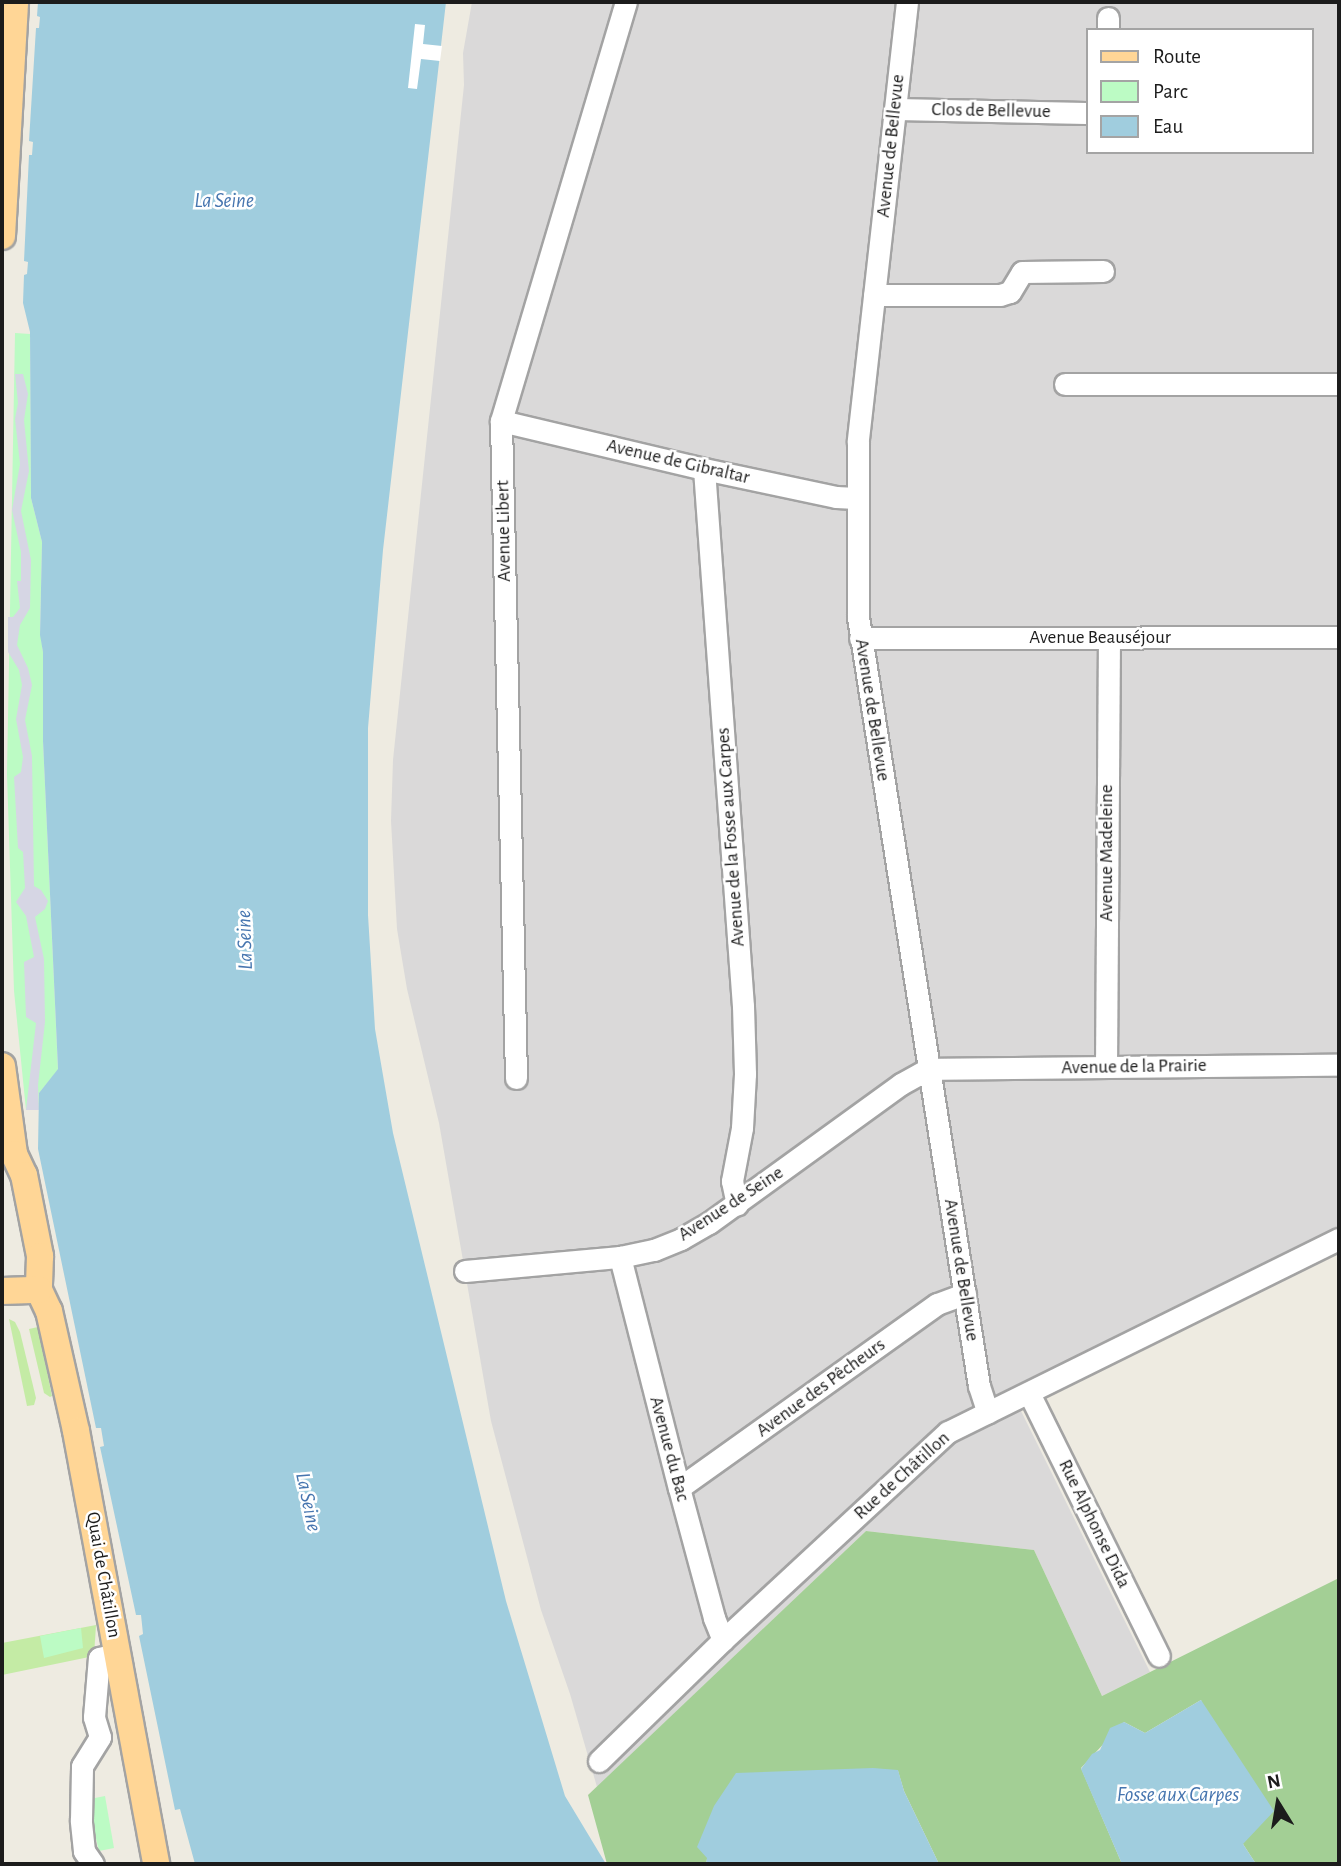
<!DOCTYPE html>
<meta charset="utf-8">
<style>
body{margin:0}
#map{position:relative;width:1341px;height:1866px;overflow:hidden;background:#eeebe1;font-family:"Alegreya Sans",sans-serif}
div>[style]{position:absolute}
.residential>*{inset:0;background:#dad9d9}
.grass>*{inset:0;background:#c4eba5}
.forest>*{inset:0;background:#a3cf95}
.park>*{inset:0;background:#bcfbc4}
.plaza>*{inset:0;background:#d6d6e4}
.water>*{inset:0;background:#a0cdde}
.pier>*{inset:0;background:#fff}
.roads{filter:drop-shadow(2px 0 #a3a3a3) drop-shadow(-2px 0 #a3a3a3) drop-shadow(0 2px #a3a3a3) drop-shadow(0 -2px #a3a3a3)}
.minor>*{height:21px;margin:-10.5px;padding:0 10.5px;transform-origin:10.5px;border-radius:10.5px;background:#fff}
.major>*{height:26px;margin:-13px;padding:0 13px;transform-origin:13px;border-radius:13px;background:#ffd696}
span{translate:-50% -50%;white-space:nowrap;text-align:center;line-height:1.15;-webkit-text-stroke:5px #fff;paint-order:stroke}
.street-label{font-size:19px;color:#1c1c1c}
.water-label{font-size:21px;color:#4675af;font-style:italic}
.frame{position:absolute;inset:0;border:4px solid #1c1c1c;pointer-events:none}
.legend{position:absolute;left:1086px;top:28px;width:228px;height:126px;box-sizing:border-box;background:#fff;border:2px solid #a4a4a4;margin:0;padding:9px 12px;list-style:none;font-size:21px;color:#1c1c1c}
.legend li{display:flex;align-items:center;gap:14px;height:35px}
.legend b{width:35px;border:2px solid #a4a4a4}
.north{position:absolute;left:1243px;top:1768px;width:70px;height:70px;-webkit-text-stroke:5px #fff;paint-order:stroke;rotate:349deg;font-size:19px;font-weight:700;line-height:28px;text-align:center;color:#1c1c1c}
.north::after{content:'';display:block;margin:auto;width:24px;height:32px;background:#1c1c1c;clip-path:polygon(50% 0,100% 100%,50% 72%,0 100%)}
</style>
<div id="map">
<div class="residential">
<div style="clip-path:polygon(evenodd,472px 2px,1339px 2px,1339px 1253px,1020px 1409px,1150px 1672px,1102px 1696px,1034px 1550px,866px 1531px,597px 1787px,570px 1694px,541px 1610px,491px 1421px,439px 1123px,407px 989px,397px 929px,391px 821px,393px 760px,464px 85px,463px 53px,472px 2px,1087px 30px,1311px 30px,1311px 152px,1087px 152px,1087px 30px)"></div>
</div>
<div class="grass">
<div style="clip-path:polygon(9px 1319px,15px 1322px,20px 1332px,36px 1398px,34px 1405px,27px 1406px)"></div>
<div style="clip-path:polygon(38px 1327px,52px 1396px,50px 1397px,44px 1393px,29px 1329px)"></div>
<div style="clip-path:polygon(96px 1625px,94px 1656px,2px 1675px,2px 1643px)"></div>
</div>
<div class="forest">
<div style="clip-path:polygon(866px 1531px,1034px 1550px,1102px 1696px,1339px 1578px,1339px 1864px,1256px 1864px,1243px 1844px,1201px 1700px,1145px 1733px,1124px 1722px,1081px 1768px,1122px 1864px,939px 1864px,904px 1791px,898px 1771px,707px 1859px,706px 1864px,607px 1864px,588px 1795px)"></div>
</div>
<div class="park">
<div style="clip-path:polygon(15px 333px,30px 334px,31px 498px,42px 542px,40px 629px,43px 652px,43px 741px,58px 1070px,39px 1093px,39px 1110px,26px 1110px,14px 991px,7px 774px)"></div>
<div style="clip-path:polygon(81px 1628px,83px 1648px,44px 1658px,40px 1636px)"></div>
<div style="clip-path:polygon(105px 1796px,114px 1848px,99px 1851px,89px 1811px,90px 1799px)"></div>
</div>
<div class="plaza">
<div style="clip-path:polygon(15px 374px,23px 374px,28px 394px,24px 420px,29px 471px,21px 511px,31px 560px,30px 608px,20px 625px,17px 645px,28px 668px,32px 685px,25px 720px,32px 756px,34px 886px,41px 890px,48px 901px,45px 909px,35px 917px,44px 959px,45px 1022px,38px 1085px,39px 1110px,26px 1110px,36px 1023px,26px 1017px,24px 962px,34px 957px,26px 916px,16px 902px,25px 888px,23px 852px,18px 848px,14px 777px,21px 772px,23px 757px,16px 719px,22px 685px,19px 670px,8px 652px,8px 617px,13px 617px,20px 608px,17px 581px,21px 581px,21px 552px,12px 510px,20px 464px,15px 419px,18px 403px)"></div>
</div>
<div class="water">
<div style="clip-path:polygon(38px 2px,446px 2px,383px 550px,368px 728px,368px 915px,375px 1029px,393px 1133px,506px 1601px,565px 1796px,606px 1864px,195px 1864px,180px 1809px,175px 1810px,139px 1636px,143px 1634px,141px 1615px,136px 1615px,100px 1447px,104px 1446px,101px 1428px,96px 1428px,38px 1149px,39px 1093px,58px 1069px,43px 741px,43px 652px,40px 635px,42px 542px,31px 498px,30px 332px,23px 303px,24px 275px,27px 274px,28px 262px,24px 261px,29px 155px,32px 155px,33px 142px,29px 141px,36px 28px,39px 28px,40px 17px,37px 16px)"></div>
<div style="clip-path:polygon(1201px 1700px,1274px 1811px,1243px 1844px,1256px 1864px,1122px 1864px,1081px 1769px,1092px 1754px,1100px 1750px,1110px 1728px,1124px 1722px,1145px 1733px)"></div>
<div style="clip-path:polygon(873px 1768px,898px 1770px,904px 1791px,939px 1864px,706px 1864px,707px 1858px,697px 1847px,714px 1806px,736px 1773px)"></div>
</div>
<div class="pier">
<div style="clip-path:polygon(415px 24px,425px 25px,423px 44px,442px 46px,440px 61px,421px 59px,417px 89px,408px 88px)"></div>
</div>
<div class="roads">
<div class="minor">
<div style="left:907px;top:2px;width:443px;rotate:96.4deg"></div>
<div style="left:858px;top:442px;width:175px;rotate:90deg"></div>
<div style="left:858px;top:617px;width:778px;rotate:81.06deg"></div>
<div style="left:979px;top:1386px;width:28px;rotate:72deg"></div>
<div style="left:1108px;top:30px;width:12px;rotate:-90deg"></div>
<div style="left:895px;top:109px;width:192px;rotate:1.2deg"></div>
<div style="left:874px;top:295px;width:126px"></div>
<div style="left:1000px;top:295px;width:10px;rotate:-17deg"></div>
<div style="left:1010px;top:292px;width:23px;rotate:-59deg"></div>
<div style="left:1022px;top:272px;width:81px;rotate:-0.7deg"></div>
<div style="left:1065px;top:384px;width:274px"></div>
<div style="left:501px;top:421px;width:209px;rotate:13.3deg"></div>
<div style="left:704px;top:469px;width:135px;rotate:12deg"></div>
<div style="left:836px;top:497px;width:20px;rotate:3deg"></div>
<div style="left:704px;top:469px;width:538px;rotate:85.85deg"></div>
<div style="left:743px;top:1006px;width:68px;rotate:88.3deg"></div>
<div style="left:745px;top:1074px;width:54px;rotate:93.2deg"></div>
<div style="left:742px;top:1128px;width:54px;rotate:100.7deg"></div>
<div style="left:732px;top:1181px;width:24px;rotate:78deg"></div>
<div style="left:860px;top:638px;width:479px;rotate:-0.1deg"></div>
<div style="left:1106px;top:1067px;width:429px;rotate:-89.6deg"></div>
<div style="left:516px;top:1078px;width:657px;rotate:-91.31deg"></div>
<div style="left:501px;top:421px;width:437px;rotate:-73.4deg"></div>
<div style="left:620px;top:1257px;width:238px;rotate:75.7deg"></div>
<div style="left:679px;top:1488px;width:135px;rotate:74.9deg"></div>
<div style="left:714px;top:1618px;width:24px;rotate:68deg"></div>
<div style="left:465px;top:1271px;width:156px;rotate:-5.2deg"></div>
<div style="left:620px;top:1257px;width:35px;rotate:-12deg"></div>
<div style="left:654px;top:1250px;width:29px;rotate:-22deg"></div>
<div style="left:681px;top:1239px;width:32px;rotate:-30deg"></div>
<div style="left:709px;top:1223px;width:237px;rotate:-35.9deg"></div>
<div style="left:901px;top:1084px;width:31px;rotate:-29deg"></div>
<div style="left:928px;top:1069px;width:411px;rotate:-0.6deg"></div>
<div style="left:1029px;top:1393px;width:293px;rotate:63.7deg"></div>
<div style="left:679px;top:1488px;width:317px;rotate:-35.5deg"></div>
<div style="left:937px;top:1304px;width:30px;rotate:-20deg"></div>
<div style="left:599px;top:1761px;width:173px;rotate:-44.3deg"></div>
<div style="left:723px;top:1640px;width:306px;rotate:-42.8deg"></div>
<div style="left:948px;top:1432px;width:436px;rotate:-26.3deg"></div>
<div style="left:93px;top:1864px;width:16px;rotate:-125deg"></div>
<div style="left:84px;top:1851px;width:31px;rotate:-96deg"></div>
<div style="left:81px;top:1820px;width:54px;rotate:-88.9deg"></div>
<div style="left:82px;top:1766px;width:34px;rotate:-58deg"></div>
<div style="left:100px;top:1737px;width:21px;rotate:-107deg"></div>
<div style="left:94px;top:1717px;width:59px;rotate:-85.2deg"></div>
<div style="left:99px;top:1658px;width:17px;rotate:-13deg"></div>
</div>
<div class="major">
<div style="left:2px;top:236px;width:234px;rotate:-86.8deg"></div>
<div style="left:2px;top:1066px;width:89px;rotate:82.2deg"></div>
<div style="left:14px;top:1154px;width:23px;rotate:65deg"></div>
<div style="left:24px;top:1175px;width:83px;rotate:78.8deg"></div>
<div style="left:40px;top:1256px;width:34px;rotate:92deg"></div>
<div style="left:39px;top:1290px;width:23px;rotate:65deg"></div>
<div style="left:49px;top:1311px;width:123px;rotate:77.3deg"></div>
<div style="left:76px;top:1431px;width:440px;rotate:79.5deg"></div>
<div style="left:2px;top:1291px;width:37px;rotate:-2deg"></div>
</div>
</div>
<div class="street-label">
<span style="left:991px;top:111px;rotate:1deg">Clos de Bellevue</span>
<span style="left:891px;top:146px;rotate:-84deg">Avenue de Bellevue</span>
<span style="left:678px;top:462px;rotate:13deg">Avenue de Gibraltar</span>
<span style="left:504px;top:531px;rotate:-91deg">Avenue Libert</span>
<span style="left:1100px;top:638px">Avenue Beauséjour</span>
<span style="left:872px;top:710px;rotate:81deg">Avenue de Bellevue</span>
<span style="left:731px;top:837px;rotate:-94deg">Avenue de la Fosse aux Carpes</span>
<span style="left:1107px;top:853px;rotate:-90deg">Avenue Madeleine</span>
<span style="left:1134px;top:1067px;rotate:-1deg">Avenue de la Prairie</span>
<span style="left:731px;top:1204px;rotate:-33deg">Avenue de Seine</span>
<span style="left:961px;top:1270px;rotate:81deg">Avenue de Bellevue</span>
<span style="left:821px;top:1388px;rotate:-36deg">Avenue des Pêcheurs</span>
<span style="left:669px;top:1449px;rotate:75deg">Avenue du Bac</span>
<span style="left:902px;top:1476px;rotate:-42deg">Rue de Châtillon</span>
<span style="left:1094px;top:1524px;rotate:64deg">Rue Alphonse Dida</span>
<span style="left:103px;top:1575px;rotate:80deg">Quai de Châtillon</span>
</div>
<div class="water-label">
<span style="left:224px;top:201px">La Seine</span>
<span style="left:245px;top:940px;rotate:-92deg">La Seine</span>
<span style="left:308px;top:1502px;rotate:78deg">La Seine</span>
<span style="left:1178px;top:1795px">Fosse aux Carpes</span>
</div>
<div class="frame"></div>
<ul class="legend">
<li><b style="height:9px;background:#ffd696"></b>Route</li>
<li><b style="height:19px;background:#bcfbc4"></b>Parc</li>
<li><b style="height:19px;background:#a0cdde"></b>Eau</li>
</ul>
<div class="north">N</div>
</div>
